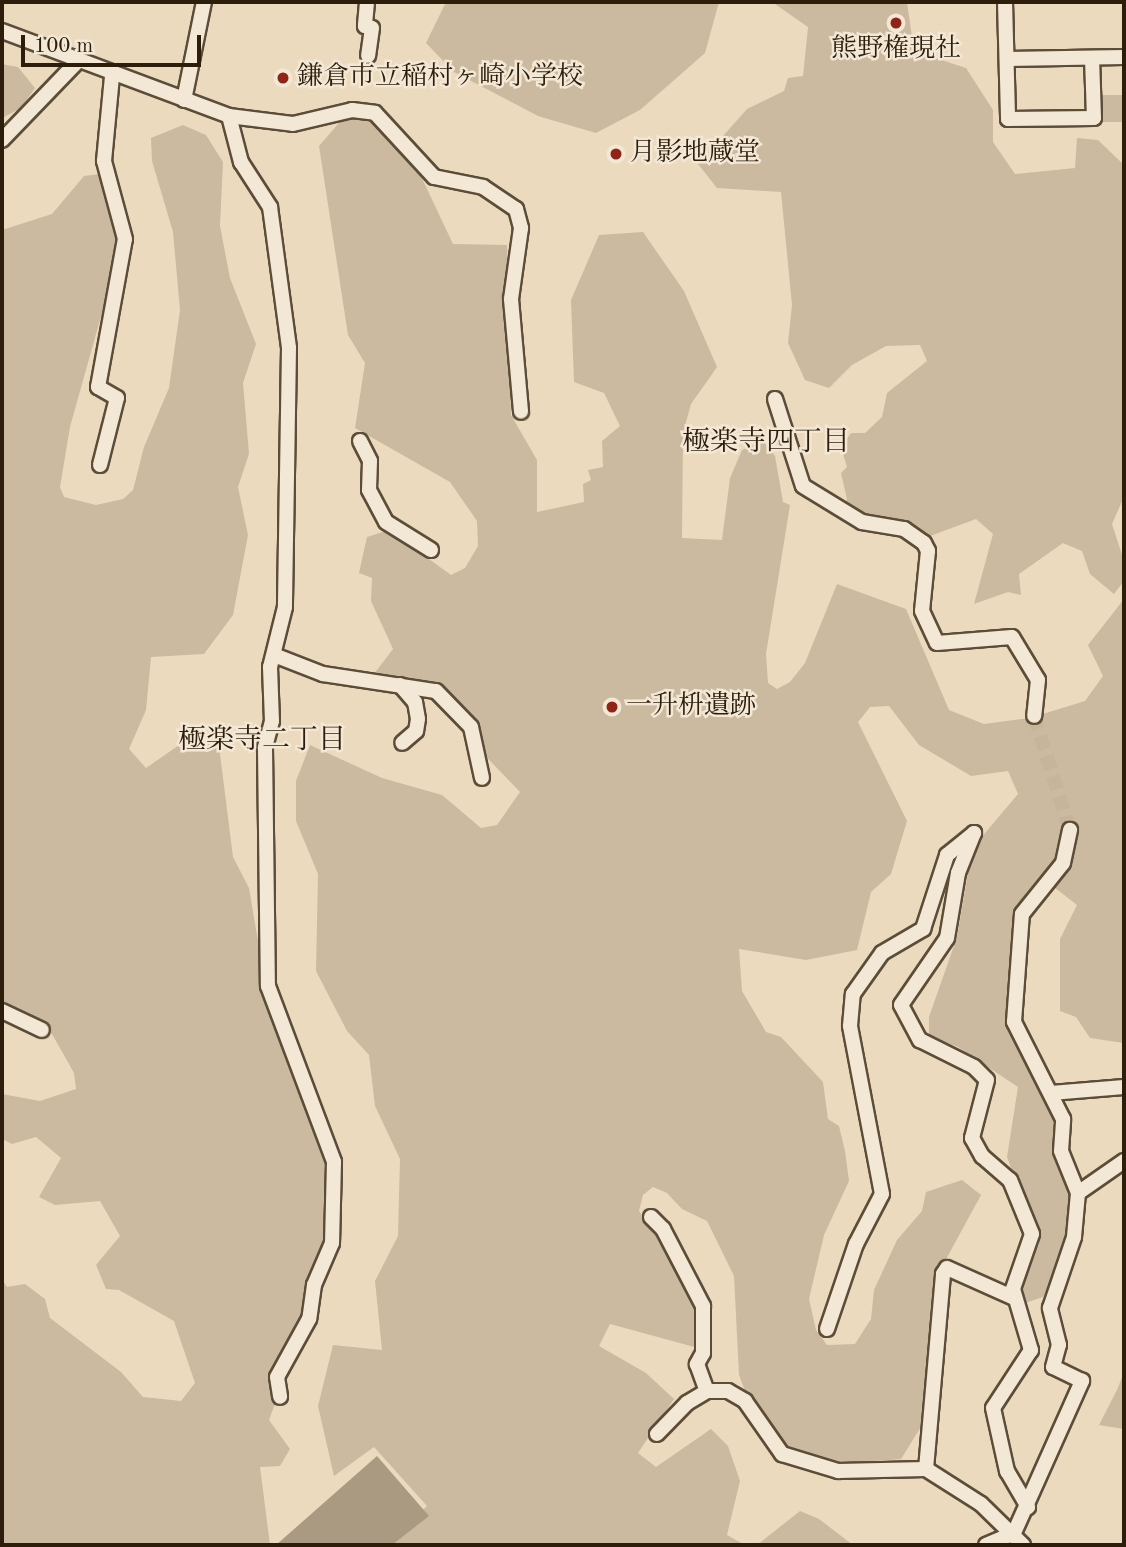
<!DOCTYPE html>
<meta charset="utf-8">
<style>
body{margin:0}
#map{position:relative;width:1126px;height:1547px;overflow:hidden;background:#ecdabf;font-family:"Old Standard TT","Noto Serif JP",serif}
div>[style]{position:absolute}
.green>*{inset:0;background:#cbbaa0}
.water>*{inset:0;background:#ab9a82}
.minor-tunnel>*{height:14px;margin-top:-7px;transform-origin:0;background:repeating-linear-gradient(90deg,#c6b49b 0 14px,transparent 0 21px)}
.roads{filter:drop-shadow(2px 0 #5c4d38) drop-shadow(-2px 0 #5c4d38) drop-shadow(0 2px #5c4d38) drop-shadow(0 -2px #5c4d38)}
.minor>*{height:14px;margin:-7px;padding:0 7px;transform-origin:7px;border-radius:7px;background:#f3e7d5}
.dots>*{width:19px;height:19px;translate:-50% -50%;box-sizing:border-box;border:4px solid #f3e7d5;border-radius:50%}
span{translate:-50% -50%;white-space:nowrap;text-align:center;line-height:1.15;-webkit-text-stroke:5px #f3e7d5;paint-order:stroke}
.poi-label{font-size:26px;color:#2c1e0b}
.left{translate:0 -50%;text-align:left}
.neighbourhood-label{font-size:28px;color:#2c1e0b}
.frame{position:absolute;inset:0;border:4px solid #2c1e0b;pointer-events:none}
.scale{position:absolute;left:21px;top:35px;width:180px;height:32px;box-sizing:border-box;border:4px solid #2c1e0b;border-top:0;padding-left:9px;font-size:21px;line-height:24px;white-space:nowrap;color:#2c1e0b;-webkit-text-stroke:5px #f3e7d5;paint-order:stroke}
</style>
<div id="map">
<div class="green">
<div style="clip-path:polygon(446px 2px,719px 2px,705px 53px,640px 110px,596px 133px,538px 116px,454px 72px,426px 43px)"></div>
<div style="clip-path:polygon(772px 2px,907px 2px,914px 51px,966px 68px,993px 110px,993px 142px,1015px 174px,1075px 168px,1077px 138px,1098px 140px,1124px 165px,1124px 497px,1112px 524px,1124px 561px,1124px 581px,1114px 594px,1090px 574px,1082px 551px,1063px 543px,1019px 574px,1021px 595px,1008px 592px,974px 604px,993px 534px,976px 519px,922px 539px,843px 507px,847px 499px,841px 473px,847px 467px,841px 447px,851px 433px,865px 433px,882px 417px,887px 393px,927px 361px,920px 345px,886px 346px,852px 365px,829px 388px,805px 380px,788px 343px,792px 305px,781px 192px,717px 188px,698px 164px,747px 109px,784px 91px,788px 78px,803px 76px,808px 27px)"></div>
<div style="clip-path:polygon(2px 64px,18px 67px,35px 88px,21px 108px,2px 118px)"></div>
<div style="clip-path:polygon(1098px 95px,1124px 95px,1124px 122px,1098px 122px)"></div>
<div style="clip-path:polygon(345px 116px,378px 124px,419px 172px,453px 244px,507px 245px,511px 415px,537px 460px,537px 512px,584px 502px,583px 484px,591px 480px,588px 470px,603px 467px,602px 441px,620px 426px,604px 393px,574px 382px,571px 300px,599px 235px,643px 232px,684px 291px,717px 367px,691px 404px,683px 433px,682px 538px,722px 540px,730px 478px,742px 450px,763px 441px,775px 456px,783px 502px,790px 505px,766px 654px,768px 683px,777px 689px,790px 682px,805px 663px,837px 584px,906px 609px,949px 710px,984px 724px,1030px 718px,1085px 701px,1103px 676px,1088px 645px,1124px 599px,1124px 1043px,1090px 1038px,1076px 1017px,1060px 1011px,1060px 939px,1077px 905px,1045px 880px,1016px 910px,1010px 1002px,1056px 1114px,1072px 1179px,1069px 1244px,1043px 1297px,1022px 1304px,1024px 1276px,1039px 1244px,1007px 1157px,1018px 1087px,958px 1047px,929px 1036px,929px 1017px,957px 937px,970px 862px,980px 839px,1018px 794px,1008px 771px,971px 776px,919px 745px,889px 706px,870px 707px,858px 722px,907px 821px,891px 874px,871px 892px,857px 950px,806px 960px,739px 949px,742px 991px,766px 1032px,781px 1037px,823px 1082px,828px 1119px,839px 1126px,845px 1151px,849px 1181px,824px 1235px,809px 1299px,816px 1330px,827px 1345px,855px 1344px,871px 1319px,874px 1290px,897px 1240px,922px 1211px,926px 1192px,962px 1180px,981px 1195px,938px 1274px,924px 1422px,901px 1459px,825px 1465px,783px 1449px,756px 1421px,739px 1375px,734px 1276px,707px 1221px,682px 1209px,667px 1193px,653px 1187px,643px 1195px,639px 1211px,694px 1290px,698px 1348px,610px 1324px,599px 1346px,646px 1373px,674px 1399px,638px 1453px,656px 1467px,711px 1429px,728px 1446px,740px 1481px,727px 1535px,745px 1545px,387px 1545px,427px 1506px,374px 1447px,334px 1476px,318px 1406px,333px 1345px,382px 1350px,375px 1281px,398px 1236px,400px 1159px,375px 1106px,369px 1055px,347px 1031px,316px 971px,318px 874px,296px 821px,296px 781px,310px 745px,382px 778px,442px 795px,481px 828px,497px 825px,520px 792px,471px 741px,466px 713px,410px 680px,374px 674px,393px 649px,371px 601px,372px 578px,359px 573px,367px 537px,389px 530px,451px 575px,465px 568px,478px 546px,477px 521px,450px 482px,355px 428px,365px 363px,348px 335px,319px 146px)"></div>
<div style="clip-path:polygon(183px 125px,206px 135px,223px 162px,220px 226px,230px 278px,256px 344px,243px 383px,249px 454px,238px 487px,248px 535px,233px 615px,204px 654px,151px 657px,146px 710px,129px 749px,146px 768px,185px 741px,218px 738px,233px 857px,249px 888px,270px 1012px,330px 1165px,338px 1248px,315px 1293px,269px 1420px,290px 1449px,280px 1466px,260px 1467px,270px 1545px,2px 1545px,2px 1279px,7px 1287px,25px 1284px,45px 1299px,50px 1318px,121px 1372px,143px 1397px,181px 1401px,195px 1383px,174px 1321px,119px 1290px,106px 1289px,96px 1265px,120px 1236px,100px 1201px,55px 1205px,39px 1197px,61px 1158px,36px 1137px,12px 1144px,2px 1139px,2px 1094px,40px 1101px,76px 1089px,74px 1073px,52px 1034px,2px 1004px,2px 230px,52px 214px,84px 176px,100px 174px,115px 224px,117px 259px,70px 427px,60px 487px,64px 497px,96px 505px,123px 499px,133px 490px,144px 447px,169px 388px,180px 310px,173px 232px,152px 161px,151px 138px)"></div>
<div style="clip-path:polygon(1124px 1371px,1124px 1429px,1099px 1425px,1118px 1388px)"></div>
<div style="clip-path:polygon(800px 1511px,819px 1519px,853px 1545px,757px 1545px)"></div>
</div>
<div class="water">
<div style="clip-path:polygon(377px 1456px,429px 1516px,392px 1545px,276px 1545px)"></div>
</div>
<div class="minor-tunnel">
<div style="left:1034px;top:716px;width:120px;rotate:72.5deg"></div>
</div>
<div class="roads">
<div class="minor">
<div style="left:367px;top:2px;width:24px;rotate:95deg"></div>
<div style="left:365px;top:26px;width:7px;rotate:16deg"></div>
<div style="left:372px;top:28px;width:28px;rotate:98deg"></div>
<div style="left:1005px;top:2px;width:117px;rotate:88.5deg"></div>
<div style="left:1008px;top:119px;width:86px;rotate:-0.7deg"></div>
<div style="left:1094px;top:118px;width:60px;rotate:-91.9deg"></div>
<div style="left:2px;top:31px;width:242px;rotate:20.5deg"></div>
<div style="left:229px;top:116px;width:64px;rotate:7.1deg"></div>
<div style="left:293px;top:124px;width:61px;rotate:-13.3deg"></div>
<div style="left:352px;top:110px;width:23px;rotate:7deg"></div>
<div style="left:375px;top:113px;width:87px;rotate:47.3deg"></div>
<div style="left:434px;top:177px;width:50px;rotate:11.5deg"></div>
<div style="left:483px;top:187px;width:40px;rotate:34deg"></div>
<div style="left:516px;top:209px;width:20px;rotate:75deg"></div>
<div style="left:521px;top:228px;width:72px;rotate:98deg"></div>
<div style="left:511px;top:299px;width:113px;rotate:84.9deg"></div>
<div style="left:1007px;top:59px;width:117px;rotate:-1deg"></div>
<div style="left:184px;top:100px;width:100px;rotate:-78.5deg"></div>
<div style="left:229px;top:116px;width:48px;rotate:75.4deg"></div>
<div style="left:241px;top:162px;width:54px;rotate:57.2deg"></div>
<div style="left:270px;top:207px;width:142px;rotate:82.3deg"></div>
<div style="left:289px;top:348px;width:259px;rotate:90.9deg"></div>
<div style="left:285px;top:607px;width:62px;rotate:104deg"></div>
<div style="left:270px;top:667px;width:54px;rotate:87.9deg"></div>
<div style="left:272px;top:721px;width:28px;rotate:105deg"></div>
<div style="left:265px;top:748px;width:238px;rotate:89.3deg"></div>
<div style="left:268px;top:986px;width:188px;rotate:69.4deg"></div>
<div style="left:334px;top:1162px;width:81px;rotate:91.4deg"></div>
<div style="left:332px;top:1243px;width:46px;rotate:113.2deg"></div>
<div style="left:314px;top:1285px;width:34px;rotate:98deg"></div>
<div style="left:309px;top:1319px;width:66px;rotate:118.9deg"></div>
<div style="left:277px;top:1377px;width:20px;rotate:81deg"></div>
<div style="left:2px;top:140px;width:107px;rotate:-46.1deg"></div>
<div style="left:775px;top:399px;width:91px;rotate:72.2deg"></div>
<div style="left:803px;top:486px;width:69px;rotate:31.4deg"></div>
<div style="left:862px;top:522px;width:43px;rotate:9.5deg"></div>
<div style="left:904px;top:529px;width:24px;rotate:35deg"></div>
<div style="left:924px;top:543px;width:9px;rotate:63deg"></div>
<div style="left:928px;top:551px;width:60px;rotate:95.7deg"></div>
<div style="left:922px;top:611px;width:35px;rotate:65deg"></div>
<div style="left:937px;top:643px;width:75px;rotate:-4.6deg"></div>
<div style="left:1012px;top:637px;width:50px;rotate:58.8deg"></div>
<div style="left:1038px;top:680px;width:36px;rotate:96deg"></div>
<div style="left:360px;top:441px;width:22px;rotate:63deg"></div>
<div style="left:370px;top:461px;width:29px;rotate:92deg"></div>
<div style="left:369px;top:490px;width:36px;rotate:62deg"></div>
<div style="left:386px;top:522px;width:53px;rotate:31.9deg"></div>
<div style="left:100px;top:465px;width:69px;rotate:-75.8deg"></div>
<div style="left:117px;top:398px;width:22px;rotate:-150deg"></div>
<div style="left:98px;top:387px;width:150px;rotate:-79.7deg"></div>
<div style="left:125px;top:239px;width:81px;rotate:-105.1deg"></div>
<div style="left:104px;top:161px;width:85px;rotate:-84.6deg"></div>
<div style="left:274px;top:655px;width:53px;rotate:21.2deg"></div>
<div style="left:323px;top:674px;width:114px;rotate:8.6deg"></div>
<div style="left:436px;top:691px;width:50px;rotate:45.8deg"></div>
<div style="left:471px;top:727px;width:52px;rotate:77.8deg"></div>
<div style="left:400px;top:685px;width:23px;rotate:49deg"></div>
<div style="left:415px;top:702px;width:17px;rotate:80deg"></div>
<div style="left:418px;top:719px;width:12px;rotate:99deg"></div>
<div style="left:416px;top:731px;width:18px;rotate:139deg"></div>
<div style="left:974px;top:833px;width:43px;rotate:111.8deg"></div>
<div style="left:958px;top:873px;width:66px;rotate:99.6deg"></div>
<div style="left:947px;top:938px;width:81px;rotate:124.5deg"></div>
<div style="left:901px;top:1005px;width:40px;rotate:62deg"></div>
<div style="left:920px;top:1040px;width:60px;rotate:26.6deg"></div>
<div style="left:974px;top:1067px;width:18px;rotate:45deg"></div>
<div style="left:987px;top:1080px;width:60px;rotate:104.5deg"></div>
<div style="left:972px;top:1138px;width:21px;rotate:61deg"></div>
<div style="left:982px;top:1156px;width:37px;rotate:41deg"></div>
<div style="left:1010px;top:1180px;width:58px;rotate:67.8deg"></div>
<div style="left:1032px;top:1234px;width:58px;rotate:109.1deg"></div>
<div style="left:1013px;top:1289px;width:64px;rotate:73.6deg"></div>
<div style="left:1031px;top:1350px;width:69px;rotate:123.2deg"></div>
<div style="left:993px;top:1408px;width:65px;rotate:77.5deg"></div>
<div style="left:1007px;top:1471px;width:42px;rotate:59.7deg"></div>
<div style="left:2px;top:1011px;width:44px;rotate:25.4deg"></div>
<div style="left:1051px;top:1093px;width:73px;rotate:-4.7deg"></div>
<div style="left:1078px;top:1193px;width:56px;rotate:-34.8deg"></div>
<div style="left:651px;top:1217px;width:17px;rotate:45deg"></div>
<div style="left:663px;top:1229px;width:87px;rotate:62.5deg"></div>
<div style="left:703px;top:1306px;width:47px;rotate:90deg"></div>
<div style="left:703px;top:1353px;width:13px;rotate:119deg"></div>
<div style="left:697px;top:1364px;width:29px;rotate:70deg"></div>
<div style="left:827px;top:1329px;width:90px;rotate:-71.2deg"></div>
<div style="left:856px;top:1244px;width:56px;rotate:-62.5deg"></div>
<div style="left:882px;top:1194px;width:171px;rotate:-100.8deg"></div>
<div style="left:850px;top:1026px;width:32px;rotate:-85deg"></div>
<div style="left:853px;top:994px;width:50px;rotate:-54.7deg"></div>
<div style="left:882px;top:953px;width:48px;rotate:-30.3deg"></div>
<div style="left:923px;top:929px;width:78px;rotate:-72deg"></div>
<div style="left:947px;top:855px;width:35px;rotate:-39deg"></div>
<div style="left:657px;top:1434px;width:43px;rotate:-45.9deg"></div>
<div style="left:687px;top:1403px;width:23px;rotate:-31deg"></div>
<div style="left:707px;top:1391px;width:21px"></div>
<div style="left:728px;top:1391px;width:20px;rotate:30deg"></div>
<div style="left:745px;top:1401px;width:65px;rotate:55.1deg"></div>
<div style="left:782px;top:1454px;width:59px;rotate:16.9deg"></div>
<div style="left:838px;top:1471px;width:88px;rotate:-1.3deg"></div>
<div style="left:926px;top:1469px;width:65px;rotate:32.5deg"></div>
<div style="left:981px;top:1504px;width:59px;rotate:44.3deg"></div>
<div style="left:926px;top:1469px;width:196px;rotate:-85deg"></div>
<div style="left:943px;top:1274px;width:7px;rotate:-56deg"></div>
<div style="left:947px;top:1268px;width:73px;rotate:24.1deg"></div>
<div style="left:986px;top:1545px;width:30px;rotate:-23deg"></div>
<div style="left:1014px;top:1533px;width:167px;rotate:-65.9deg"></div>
<div style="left:1082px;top:1381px;width:32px;rotate:-154deg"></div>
<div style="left:1053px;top:1367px;width:23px;rotate:-75deg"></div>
<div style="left:1059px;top:1345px;width:38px;rotate:-104deg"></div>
<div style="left:1050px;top:1308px;width:75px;rotate:-71.3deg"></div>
<div style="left:1074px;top:1237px;width:44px;rotate:-84.8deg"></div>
<div style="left:1078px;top:1193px;width:45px;rotate:-112deg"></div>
<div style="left:1061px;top:1151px;width:32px;rotate:-86deg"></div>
<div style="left:1063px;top:1119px;width:109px;rotate:-116.8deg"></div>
<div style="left:1014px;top:1022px;width:108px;rotate:-85.8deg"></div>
<div style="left:1022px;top:914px;width:65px;rotate:-51.2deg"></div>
<div style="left:1063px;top:863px;width:34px;rotate:-78deg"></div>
</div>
</div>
<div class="dots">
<div style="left:896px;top:23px;background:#8f2418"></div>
<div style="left:283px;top:78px;background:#8f2418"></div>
<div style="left:616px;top:154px;background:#8f2418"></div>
<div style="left:612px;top:707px;background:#8f2418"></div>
</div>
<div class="poi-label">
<span style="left:896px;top:50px">熊野権現社</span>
<span class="left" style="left:297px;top:78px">鎌倉市立稲村ヶ崎小学校</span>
<span class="left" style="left:630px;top:154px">月影地蔵堂</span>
<span class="left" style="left:626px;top:707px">一升枡遺跡</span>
</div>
<div class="neighbourhood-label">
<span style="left:766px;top:443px">極楽寺四丁目</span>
<span style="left:262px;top:741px">極楽寺二丁目</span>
</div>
<div class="frame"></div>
<div class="scale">100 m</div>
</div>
